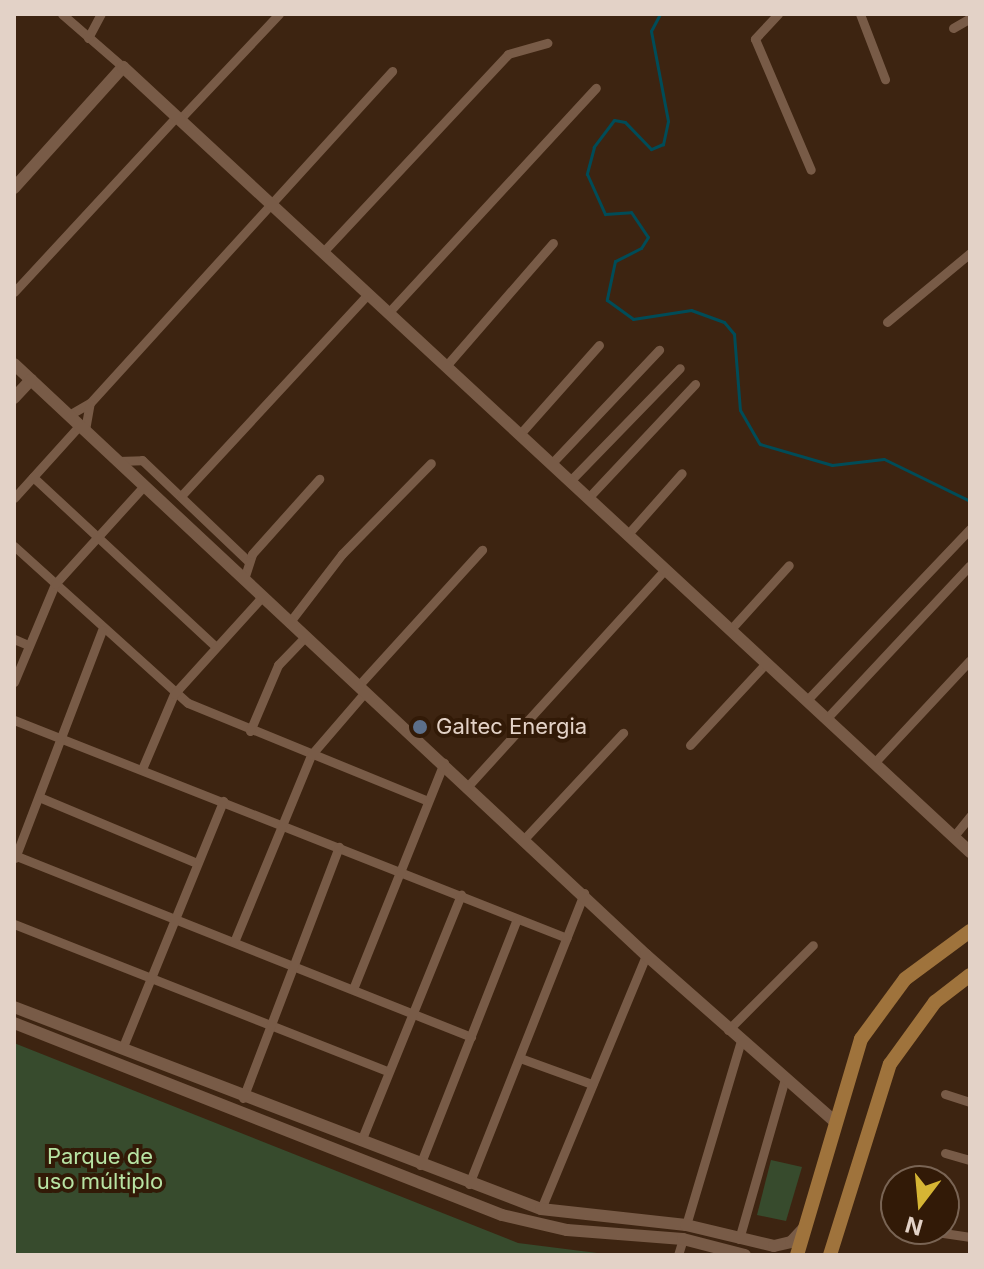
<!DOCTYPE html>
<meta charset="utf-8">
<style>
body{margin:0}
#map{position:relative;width:984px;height:1269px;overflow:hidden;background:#3d2411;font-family:Inter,sans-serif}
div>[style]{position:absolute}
.green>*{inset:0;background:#374b2d}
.stream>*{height:3px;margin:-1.5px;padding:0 1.5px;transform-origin:1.5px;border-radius:1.5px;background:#004c58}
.minor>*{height:9px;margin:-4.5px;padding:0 4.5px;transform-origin:4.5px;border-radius:4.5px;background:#785b47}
.tertiary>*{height:12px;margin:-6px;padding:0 6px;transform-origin:6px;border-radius:6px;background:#785b47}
.secondary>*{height:14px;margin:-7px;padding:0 7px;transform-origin:7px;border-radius:7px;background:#9f733c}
.dots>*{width:22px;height:22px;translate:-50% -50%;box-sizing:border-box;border:4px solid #321a07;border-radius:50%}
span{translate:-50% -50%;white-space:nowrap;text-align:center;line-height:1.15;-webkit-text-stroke:8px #321a07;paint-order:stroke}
.poi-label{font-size:22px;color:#e3d2c7}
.left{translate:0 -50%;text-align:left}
.park-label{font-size:22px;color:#b7e3a3}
.frame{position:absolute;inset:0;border:16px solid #e3d2c7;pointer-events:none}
.north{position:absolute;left:880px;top:1165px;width:80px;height:80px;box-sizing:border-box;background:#321a07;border:2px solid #796454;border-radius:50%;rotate:196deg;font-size:22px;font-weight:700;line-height:32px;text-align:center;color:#e3d2c7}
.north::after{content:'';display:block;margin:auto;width:28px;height:36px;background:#d6b534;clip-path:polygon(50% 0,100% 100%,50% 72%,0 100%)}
</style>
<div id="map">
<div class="green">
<div style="clip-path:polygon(14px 1043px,518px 1243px,613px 1255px,14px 1255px)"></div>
<div style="clip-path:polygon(771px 1160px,802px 1167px,786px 1221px,757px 1215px)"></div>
</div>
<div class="stream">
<div style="left:660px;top:14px;width:19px;rotate:118deg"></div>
<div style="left:651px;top:31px;width:92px;rotate:79.3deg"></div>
<div style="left:668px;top:121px;width:24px;rotate:102deg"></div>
<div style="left:663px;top:144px;width:13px;rotate:157deg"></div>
<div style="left:651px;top:149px;width:37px;rotate:-134deg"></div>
<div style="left:625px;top:122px;width:11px;rotate:-170deg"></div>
<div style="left:614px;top:120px;width:34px;rotate:127deg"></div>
<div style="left:594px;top:147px;width:28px;rotate:105deg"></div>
<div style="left:587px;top:174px;width:44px;rotate:65.8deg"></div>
<div style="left:605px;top:214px;width:26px;rotate:-4deg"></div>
<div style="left:631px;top:212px;width:30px;rotate:56deg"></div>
<div style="left:648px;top:237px;width:13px;rotate:122deg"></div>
<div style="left:641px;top:248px;width:29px;rotate:153deg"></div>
<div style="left:615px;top:261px;width:40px;rotate:102deg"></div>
<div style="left:607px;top:300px;width:32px;rotate:36deg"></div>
<div style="left:633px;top:319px;width:59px;rotate:-8.8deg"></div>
<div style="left:691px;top:310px;width:35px;rotate:20deg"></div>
<div style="left:724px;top:322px;width:16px;rotate:50deg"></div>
<div style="left:734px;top:334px;width:76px;rotate:85.5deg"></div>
<div style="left:740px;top:410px;width:39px;rotate:60deg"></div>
<div style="left:760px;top:444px;width:75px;rotate:16.3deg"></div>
<div style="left:832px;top:465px;width:52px;rotate:-6.6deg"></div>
<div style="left:884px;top:459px;width:96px;rotate:26deg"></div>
</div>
<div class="minor">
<div style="left:62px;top:14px;width:81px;rotate:41deg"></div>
<div style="left:778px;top:14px;width:34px;rotate:133deg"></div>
<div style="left:755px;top:39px;width:142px;rotate:66.9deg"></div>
<div style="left:860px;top:14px;width:70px;rotate:69deg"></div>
<div style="left:953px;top:28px;width:20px;rotate:-30deg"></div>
<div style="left:88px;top:38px;width:27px;rotate:-62deg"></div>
<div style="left:180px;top:119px;width:144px;rotate:-46.7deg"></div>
<div style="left:323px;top:252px;width:271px;rotate:-46.9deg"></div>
<div style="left:508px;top:54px;width:41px;rotate:-15.8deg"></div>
<div style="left:14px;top:292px;width:240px;rotate:-47.2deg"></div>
<div style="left:389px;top:312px;width:305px;rotate:-47.3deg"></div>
<div style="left:887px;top:322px;width:108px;rotate:-39.7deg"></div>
<div style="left:446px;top:366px;width:163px;rotate:-49deg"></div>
<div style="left:69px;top:415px;width:24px;rotate:-30deg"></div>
<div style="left:90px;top:403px;width:449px;rotate:-47.7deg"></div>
<div style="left:85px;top:430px;width:27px;rotate:-80deg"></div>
<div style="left:520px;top:434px;width:119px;rotate:-48.4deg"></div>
<div style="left:118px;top:461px;width:24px;rotate:-2deg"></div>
<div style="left:142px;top:460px;width:146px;rotate:43.6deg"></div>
<div style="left:552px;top:463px;width:156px;rotate:-46.6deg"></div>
<div style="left:33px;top:477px;width:248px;rotate:42.9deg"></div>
<div style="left:571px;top:480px;width:156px;rotate:-45.8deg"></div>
<div style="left:181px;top:496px;width:275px;rotate:-47.2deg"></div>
<div style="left:589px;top:497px;width:155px;rotate:-46.8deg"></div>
<div style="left:14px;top:498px;width:98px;rotate:-47.9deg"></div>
<div style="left:628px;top:534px;width:81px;rotate:-48.5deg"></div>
<div style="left:14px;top:546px;width:234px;rotate:42.1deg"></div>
<div style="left:188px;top:703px;width:259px;rotate:22.2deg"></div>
<div style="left:244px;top:579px;width:26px;rotate:-72deg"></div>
<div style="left:252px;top:554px;width:101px;rotate:-48.2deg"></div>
<div style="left:289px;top:623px;width:87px;rotate:-52.5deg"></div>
<div style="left:342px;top:554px;width:127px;rotate:-45.6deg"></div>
<div style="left:731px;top:629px;width:86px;rotate:-47.8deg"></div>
<div style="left:14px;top:639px;width:15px;rotate:23deg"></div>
<div style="left:14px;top:682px;width:106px;rotate:-67.3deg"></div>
<div style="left:55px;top:584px;width:132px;rotate:-47.8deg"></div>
<div style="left:359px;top:685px;width:183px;rotate:-47.7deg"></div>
<div style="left:807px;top:700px;width:236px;rotate:-46.4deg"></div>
<div style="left:827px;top:718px;width:209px;rotate:-46.9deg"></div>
<div style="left:14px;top:720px;width:594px;rotate:21.52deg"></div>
<div style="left:250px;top:731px;width:72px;rotate:-67deg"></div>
<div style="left:278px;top:665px;width:39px;rotate:-46deg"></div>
<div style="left:690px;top:745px;width:113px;rotate:-47.1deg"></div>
<div style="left:875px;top:762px;width:139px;rotate:-47deg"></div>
<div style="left:142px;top:769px;width:82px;rotate:-66.9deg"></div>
<div style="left:174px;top:694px;width:131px;rotate:-47.8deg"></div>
<div style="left:468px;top:786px;width:287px;rotate:-47.7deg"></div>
<div style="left:39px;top:797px;width:171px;rotate:22.7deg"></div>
<div style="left:954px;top:836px;width:26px;rotate:-51deg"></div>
<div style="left:525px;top:838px;width:144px;rotate:-47deg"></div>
<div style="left:14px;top:855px;width:492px;rotate:21.7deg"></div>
<div style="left:15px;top:858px;width:244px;rotate:-69.1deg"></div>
<div style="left:14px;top:924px;width:402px;rotate:21.5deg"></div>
<div style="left:234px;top:942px;width:202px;rotate:-67.6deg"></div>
<div style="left:311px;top:755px;width:84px;rotate:-49.3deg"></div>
<div style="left:353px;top:989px;width:244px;rotate:-68.1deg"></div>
<div style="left:728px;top:1030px;width:120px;rotate:-45deg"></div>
<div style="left:122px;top:1049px;width:268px;rotate:-67.8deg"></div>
<div style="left:520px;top:1058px;width:77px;rotate:19.9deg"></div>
<div style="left:945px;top:1094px;width:26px;rotate:18deg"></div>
<div style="left:243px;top:1098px;width:269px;rotate:-69.1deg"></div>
<div style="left:361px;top:1141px;width:266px;rotate:-67.9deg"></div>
<div style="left:945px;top:1153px;width:26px;rotate:16deg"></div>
<div style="left:420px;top:1165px;width:264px;rotate:-68.5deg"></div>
<div style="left:469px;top:1184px;width:313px;rotate:-68.4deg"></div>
<div style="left:541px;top:1209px;width:275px;rotate:-67.5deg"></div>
<div style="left:686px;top:1225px;width:192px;rotate:-73.4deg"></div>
<div style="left:916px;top:1229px;width:55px;rotate:8.4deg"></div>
<div style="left:739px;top:1239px;width:166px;rotate:-74deg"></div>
<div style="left:678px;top:1255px;width:17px;rotate:-73deg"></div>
</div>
<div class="tertiary">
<div style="left:14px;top:188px;width:163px;rotate:-48deg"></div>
<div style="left:123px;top:67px;width:1155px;rotate:42.82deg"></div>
<div style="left:14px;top:364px;width:865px;rotate:43.08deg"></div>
<div style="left:646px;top:955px;width:249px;rotate:41.4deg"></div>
<div style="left:14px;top:398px;width:25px;rotate:-47deg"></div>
<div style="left:14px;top:1007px;width:564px;rotate:20.97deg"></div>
<div style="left:541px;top:1209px;width:146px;rotate:6.3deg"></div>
<div style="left:686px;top:1225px;width:90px;rotate:13.4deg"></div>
<div style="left:774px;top:1246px;width:17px;rotate:-13deg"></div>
<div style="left:791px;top:1242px;width:18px;rotate:-47deg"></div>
<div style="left:14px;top:1023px;width:524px;rotate:21.48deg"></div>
<div style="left:502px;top:1215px;width:67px;rotate:13deg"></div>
<div style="left:567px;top:1230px;width:116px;rotate:4.4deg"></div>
<div style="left:683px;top:1239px;width:64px;rotate:14.5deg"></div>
</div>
<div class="secondary">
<div style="left:797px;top:1255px;width:225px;rotate:-73.5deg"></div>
<div style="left:861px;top:1039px;width:74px;rotate:-53.7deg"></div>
<div style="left:905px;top:979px;width:81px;rotate:-36.4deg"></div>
<div style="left:830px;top:1255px;width:200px;rotate:-72.6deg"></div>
<div style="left:890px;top:1064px;width:77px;rotate:-54deg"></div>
<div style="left:935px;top:1002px;width:44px;rotate:-37.6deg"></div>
</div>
<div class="dots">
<div style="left:420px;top:727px;background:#5c6f8a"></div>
</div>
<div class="poi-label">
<span class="left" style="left:436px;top:727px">Galtec Energia</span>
</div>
<div class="park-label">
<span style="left:100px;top:1169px">Parque de<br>uso múltiplo</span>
</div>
<div class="frame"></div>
<div class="north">N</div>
</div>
